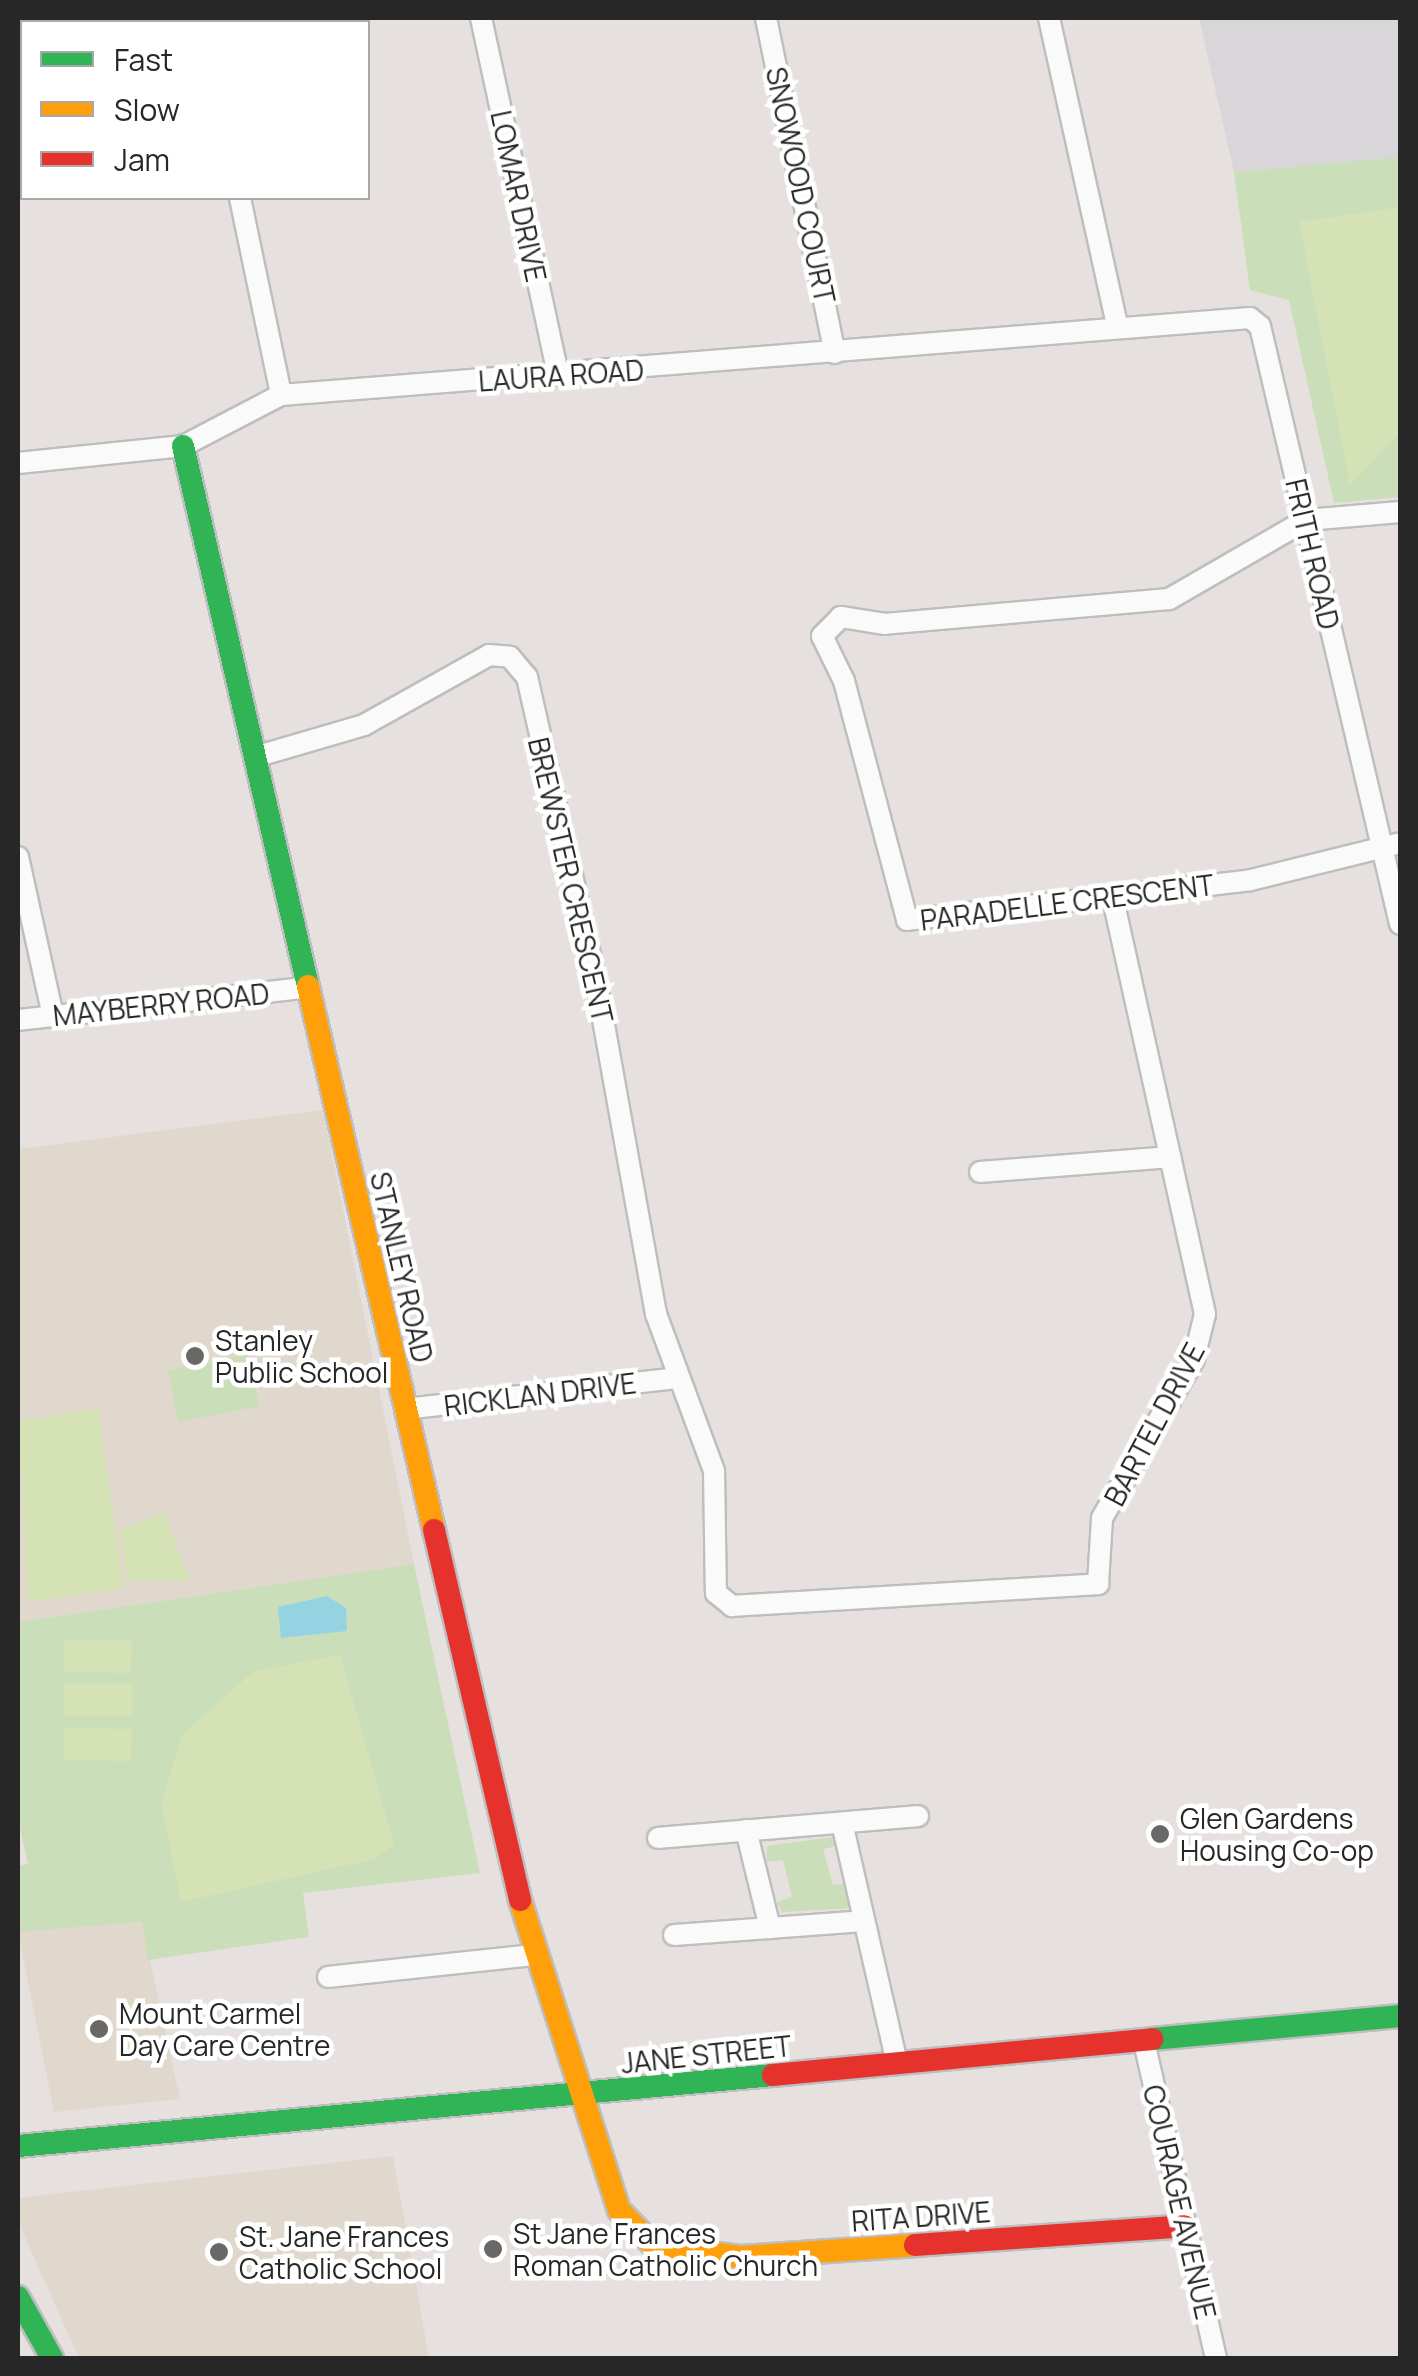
<!DOCTYPE html>
<style>
body{margin:0}
#map{position:relative;width:1418px;height:2376px;overflow:hidden;background:#e6e1de;font-family:Manrope,sans-serif}
div>[style]{position:absolute}
.industrial>*{inset:0;background:#d9d6d9}
.education>*{inset:0;background:#e0d8cc}
.green>*{inset:0;background:#cadeb9}
.pitch>*{inset:0;background:#d5e2b6}
.water>*{inset:0;background:#96d3e2}
.roads{filter:drop-shadow(2px 0 #bfbebf) drop-shadow(-2px 0 #bfbebf) drop-shadow(0 2px #bfbebf) drop-shadow(0 -2px #bfbebf)}
.street>*{height:20px;margin:-10px;padding:0 10px;transform-origin:10px;border-radius:10px;background:#fbfafa}
.fast>*{height:22px;margin:-11px;padding:0 11px;transform-origin:11px;border-radius:11px;background:#30b455}
.slow>*{height:22px;margin:-11px;padding:0 11px;transform-origin:11px;border-radius:11px;background:#ff9f0a}
.jam>*{height:22px;margin:-11px;padding:0 11px;transform-origin:11px;border-radius:11px;background:#e5322d}
.dots>*{width:28px;height:28px;translate:-50% -50%;box-sizing:border-box;border:5px solid #fff;border-radius:50%}
span{translate:-50% -50%;white-space:nowrap;text-align:center;line-height:1.15;-webkit-text-stroke:9px #fff;paint-order:stroke}
.street-label{font-size:28px;color:#272727}
.poi-label{font-size:28px;color:#272727}
.left{translate:0 -50%;text-align:left}
.frame{position:absolute;inset:0;border:20px solid #272727;pointer-events:none}
.legend{position:absolute;left:20px;top:20px;width:350px;height:180px;box-sizing:border-box;background:#fff;border:2px solid #a9a9a9;margin:0;padding:12px 18px;list-style:none;font-size:30px;color:#272727}
.legend li{display:flex;align-items:center;gap:20px;height:50px}
.legend b{width:50px;border:2px solid #a9a9a9}
</style>
<div id="map">
<div class="industrial">
<div style="clip-path:polygon(1199px 18px,1400px 18px,1400px 157px,1234px 172px)"></div>
</div>
<div class="education">
<div style="clip-path:polygon(323px 1110px,414px 1564px,18px 1622px,18px 1149px)"></div>
<div style="clip-path:polygon(142px 1922px,180px 2099px,54px 2112px,18px 1932px)"></div>
<div style="clip-path:polygon(393px 2156px,429px 2358px,79px 2358px,18px 2222px,18px 2198px)"></div>
</div>
<div class="green">
<div style="clip-path:polygon(1400px 157px,1400px 497px,1334px 503px,1289px 300px,1250px 290px,1234px 172px)"></div>
<div style="clip-path:polygon(249px 1354px,259px 1406px,178px 1422px,168px 1370px)"></div>
<div style="clip-path:polygon(414px 1564px,480px 1873px,303px 1893px,309px 1937px,148px 1960px,142px 1922px,18px 1932px,18px 1866px,28px 1864px,18px 1818px,18px 1622px)"></div>
<div style="clip-path:polygon(833px 1837px,841px 1845px,823px 1849px,833px 1885px,849px 1883px,855px 1908px,782px 1912px,777px 1902px,792px 1897px,783px 1860px,767px 1862px,767px 1846px)"></div>
</div>
<div class="pitch">
<div style="clip-path:polygon(1400px 207px,1400px 432px,1350px 485px,1299px 222px)"></div>
<div style="clip-path:polygon(98px 1409px,124px 1588px,28px 1602px,18px 1421px)"></div>
<div style="clip-path:polygon(164px 1513px,190px 1581px,127px 1580px,120px 1530px)"></div>
<div style="clip-path:polygon(64px 1640px,132px 1640px,131px 1673px,64px 1672px)"></div>
<div style="clip-path:polygon(340px 1655px,394px 1844px,375px 1859px,181px 1902px,161px 1804px,182px 1735px,254px 1671px)"></div>
<div style="clip-path:polygon(64px 1683px,132px 1684px,132px 1716px,64px 1715px)"></div>
<div style="clip-path:polygon(64px 1728px,132px 1729px,131px 1761px,64px 1760px)"></div>
</div>
<div class="water">
<div style="clip-path:polygon(327px 1596px,346px 1608px,347px 1631px,281px 1638px,278px 1607px)"></div>
</div>
<div class="roads">
<div class="street">
<div style="left:203px;top:18px;width:4px;rotate:76deg"></div>
<div style="left:481px;top:18px;width:365px;rotate:77.8deg"></div>
<div style="left:766px;top:18px;width:342px;rotate:78.4deg"></div>
<div style="left:1049px;top:18px;width:313px;rotate:77.5deg"></div>
<div style="left:240px;top:198px;width:201px;rotate:78.2deg"></div>
<div style="left:18px;top:463px;width:166px;rotate:-5.9deg"></div>
<div style="left:183px;top:446px;width:110px;rotate:-27.5deg"></div>
<div style="left:281px;top:395px;width:972px;rotate:-4.54deg"></div>
<div style="left:1250px;top:318px;width:13px;rotate:39deg"></div>
<div style="left:1260px;top:326px;width:614px;rotate:76.82deg"></div>
<div style="left:1400px;top:512px;width:94px;rotate:175.1deg"></div>
<div style="left:1306px;top:520px;width:158px;rotate:150deg"></div>
<div style="left:1169px;top:599px;width:285px;rotate:175deg"></div>
<div style="left:885px;top:624px;width:45px;rotate:-171deg"></div>
<div style="left:841px;top:617px;width:27px;rotate:135deg"></div>
<div style="left:822px;top:636px;width:50px;rotate:63.9deg"></div>
<div style="left:844px;top:681px;width:247px;rotate:75.2deg"></div>
<div style="left:907px;top:920px;width:346px;rotate:-6.6deg"></div>
<div style="left:1251px;top:880px;width:154px;rotate:-13.9deg"></div>
<div style="left:258px;top:756px;width:110px;rotate:-16.3deg"></div>
<div style="left:364px;top:725px;width:143px;rotate:-29.2deg"></div>
<div style="left:489px;top:655px;width:21px;rotate:5deg"></div>
<div style="left:510px;top:657px;width:26px;rotate:50deg"></div>
<div style="left:527px;top:677px;width:317px;rotate:77.2deg"></div>
<div style="left:597px;top:986px;width:333px;rotate:79.8deg"></div>
<div style="left:656px;top:1314px;width:167px;rotate:69.7deg"></div>
<div style="left:714px;top:1471px;width:122px;rotate:89.1deg"></div>
<div style="left:716px;top:1593px;width:21px;rotate:39deg"></div>
<div style="left:732px;top:1606px;width:367px;rotate:-3.4deg"></div>
<div style="left:1098px;top:1584px;width:66px;rotate:-86.5deg"></div>
<div style="left:1102px;top:1518px;width:184px;rotate:-59.9deg"></div>
<div style="left:1194px;top:1359px;width:46px;rotate:-76.3deg"></div>
<div style="left:1205px;top:1314px;width:425px;rotate:-102.5deg"></div>
<div style="left:18px;top:857px;width:163px;rotate:77.6deg"></div>
<div style="left:18px;top:1020px;width:289px;rotate:-6.4deg"></div>
<div style="left:980px;top:1172px;width:191px;rotate:-4.5deg"></div>
<div style="left:405px;top:1409px;width:272px;rotate:-6.5deg"></div>
<div style="left:842px;top:1823px;width:246px;rotate:77.1deg"></div>
<div style="left:746px;top:1830px;width:101px;rotate:76.2deg"></div>
<div style="left:658px;top:1838px;width:261px;rotate:-4.8deg"></div>
<div style="left:674px;top:1935px;width:190px;rotate:-4.2deg"></div>
<div style="left:328px;top:1977px;width:206px;rotate:-6.1deg"></div>
<div style="left:1145px;top:2046px;width:320px;rotate:77.2deg"></div>
</div>
<div class="fast">
<div style="left:183px;top:446px;width:554px;rotate:76.97deg"></div>
<div style="left:1152px;top:2039px;width:249px;rotate:-5.3deg"></div>
<div style="left:18px;top:2146px;width:758px;rotate:-5.37deg"></div>
<div style="left:18px;top:2297px;width:70px;rotate:60.9deg"></div>
</div>
<div class="slow">
<div style="left:308px;top:986px;width:558px;rotate:76.96deg"></div>
<div style="left:520px;top:1900px;width:325px;rotate:72.3deg"></div>
<div style="left:619px;top:2210px;width:49px;rotate:45.8deg"></div>
<div style="left:653px;top:2245px;width:89px;rotate:7.8deg"></div>
<div style="left:741px;top:2257px;width:174px;rotate:-3.9deg"></div>
</div>
<div class="jam">
<div style="left:434px;top:1530px;width:380px;rotate:76.9deg"></div>
<div style="left:773px;top:2075px;width:381px;rotate:-5.4deg"></div>
<div style="left:915px;top:2245px;width:270px;rotate:-4deg"></div>
</div>
</div>
<div class="dots">
<div style="left:195px;top:1356px;background:#6a6867"></div>
<div style="left:1160px;top:1834px;background:#6a6867"></div>
<div style="left:99px;top:2029px;background:#6a6867"></div>
<div style="left:493px;top:2249px;background:#6a6867"></div>
<div style="left:219px;top:2252px;background:#6a6867"></div>
</div>
<div class="street-label">
<span style="left:801px;top:185px;rotate:78deg">SNOWOOD COURT</span>
<span style="left:519px;top:196px;rotate:78deg">LOMAR DRIVE</span>
<span style="left:561px;top:375px;rotate:-4deg">LAURA ROAD</span>
<span style="left:1313px;top:554px;rotate:77deg">FRITH ROAD</span>
<span style="left:571px;top:880px;rotate:77deg">BREWSTER CRESCENT</span>
<span style="left:1067px;top:902px;rotate:-7deg">PARADELLE CRESCENT</span>
<span style="left:161px;top:1004px;rotate:-6deg">MAYBERRY ROAD</span>
<span style="left:402px;top:1267px;rotate:77deg">STANLEY ROAD</span>
<span style="left:540px;top:1394px;rotate:-7deg">RICKLAN DRIVE</span>
<span style="left:1154px;top:1424px;rotate:-62deg">BARTEL DRIVE</span>
<span style="left:706px;top:2054px;rotate:-6deg">JANE STREET</span>
<span style="left:1180px;top:2202px;rotate:77deg">COURAGE AVENUE</span>
<span style="left:921px;top:2216px;rotate:-4deg">RITA DRIVE</span>
</div>
<div class="poi-label">
<span class="left" style="left:215px;top:1356px">Stanley<br>Public School</span>
<span class="left" style="left:1180px;top:1834px">Glen Gardens<br>Housing Co-op</span>
<span class="left" style="left:119px;top:2029px">Mount Carmel<br>Day Care Centre</span>
<span class="left" style="left:513px;top:2249px">St Jane Frances<br>Roman Catholic Church</span>
<span class="left" style="left:239px;top:2252px">St. Jane Frances<br>Catholic School</span>
</div>
<div class="frame"></div>
<ul class="legend">
<li><b style="height:12px;background:#30b455"></b>Fast</li>
<li><b style="height:12px;background:#ff9f0a"></b>Slow</li>
<li><b style="height:12px;background:#e5322d"></b>Jam</li>
</ul>
</div>
